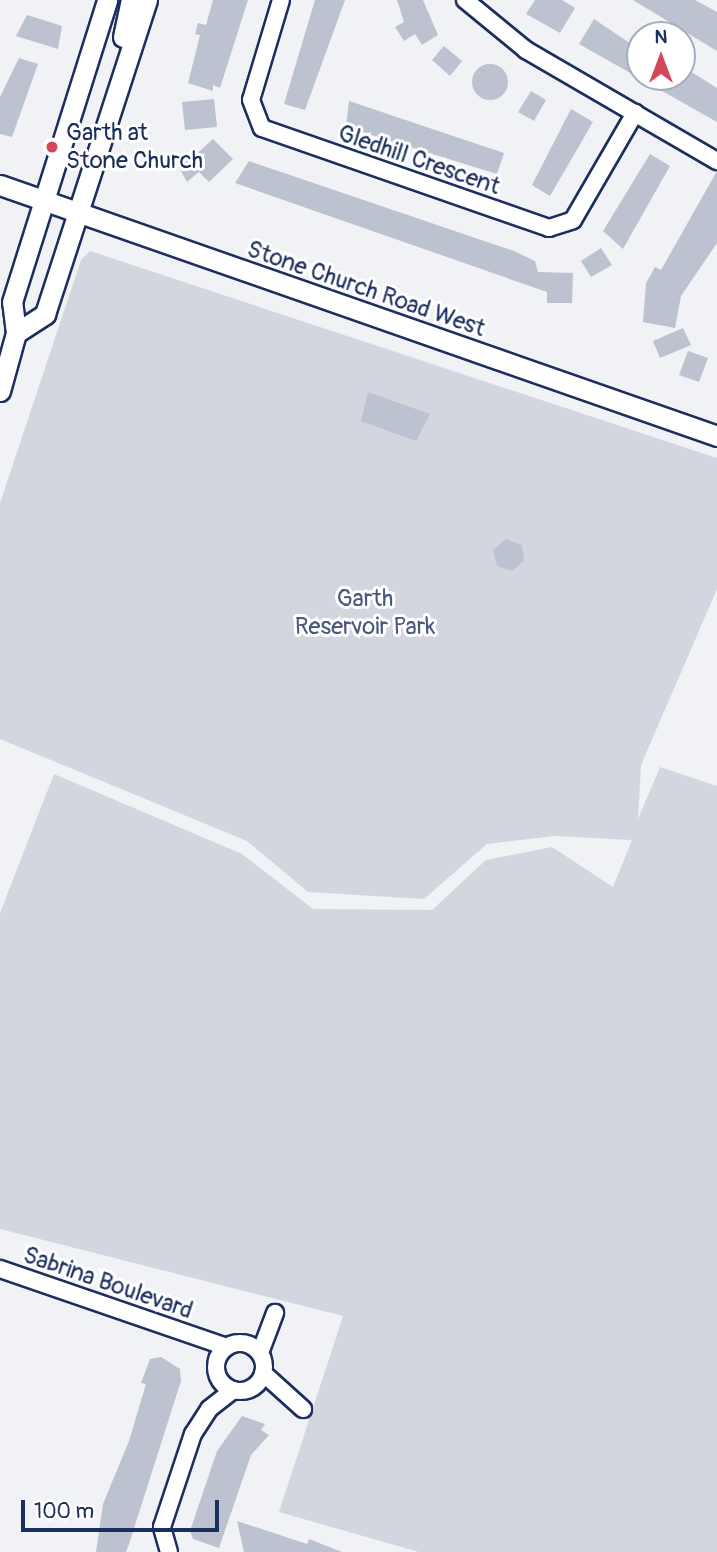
<!DOCTYPE html>
<style>
body{margin:0}
#map{position:relative;width:717px;height:1552px;overflow:hidden;background:#f1f2f5;font-family:Pangolin,sans-serif}
div>[style]{position:absolute}
.green>*{inset:0;background:#d2d6df}
.building>*{inset:0;background:#bcc2d0}
.round{border-radius:50%}
.roads{filter:drop-shadow(2px 0 #1b2f5e) drop-shadow(-2px 0 #1b2f5e) drop-shadow(0 2px #1b2f5e) drop-shadow(0 -2px #1b2f5e)}
.minor>*{height:16px;margin:-8px;padding:0 8px;transform-origin:8px;border-radius:8px;background:#fff}
.minor>.ring{margin:-8px;padding:0;box-sizing:content-box;background:none;border:16px solid #fff;border-radius:50%}
.major>*{height:19px;margin:-9.5px;padding:0 9.5px;transform-origin:9.5px;border-radius:9.5px;background:#fff}
.dots>*{width:19px;height:19px;translate:-50% -50%;box-sizing:border-box;border:4px solid #fff;border-radius:50%}
span{translate:-50% -50%;white-space:nowrap;text-align:center;line-height:1.15;-webkit-text-stroke:6px #fff;paint-order:stroke}
.poi-label{font-size:24px;color:#1b2f5e}
.left{translate:0 -50%;text-align:left}
.street-label{font-size:24px;color:#1b2f5e}
.park-label{font-size:24px;color:#49597e}
.north{position:absolute;left:626px;top:21px;width:70px;height:70px;box-sizing:border-box;background:#fff;border:2px solid #a4acbf;border-radius:50%;rotate:0deg;font-size:19px;font-weight:700;line-height:28px;text-align:center;color:#1b2f5e}
.north::after{content:'';display:block;margin:auto;width:24px;height:32px;background:#d1495b;clip-path:polygon(50% 0,100% 100%,50% 72%,0 100%)}
.scale{position:absolute;left:21px;top:1500px;width:198px;height:32px;box-sizing:border-box;border:4px solid #1b2f5e;border-top:0;padding-left:9px;font-size:21px;line-height:24px;white-space:nowrap;color:#1b2f5e;-webkit-text-stroke:5px #fff;paint-order:stroke}
</style>
<div id="map">
<div class="green">
<div style="clip-path:polygon(90px 251px,717px 458px,717px 589px,641px 765px,638px 819px,660px 767px,717px 786px,717px 1552px,419px 1552px,279px 1512px,343px 1316px,0 1229px,0 913px,54px 774px,242px 854px,313px 909px,432px 910px,486px 860px,552px 847px,613px 887px,632px 840px,554px 836px,487px 844px,424px 899px,308px 892px,247px 841px,0 739px,0 503px,81px 260px)"></div>
</div>
<div class="building">
<div style="clip-path:polygon(213px 0,248px 0,220px 88px,213px 85px,213px 91px,188px 83px,200px 35px,195px 34px,198px 23px,206px 25px)"></div>
<div style="clip-path:polygon(315px 0,345px 0,305px 110px,284px 104px)"></div>
<div style="clip-path:polygon(397px 0,423px 0,438px 35px,422px 45px,415px 34px,404px 41px,395px 27px,404px 22px)"></div>
<div style="clip-path:polygon(535px 0,562px 0,575px 8px,560px 33px,526px 14px)"></div>
<div style="clip-path:polygon(633px 0,695px 0,717px 12px,717px 51px)"></div>
<div style="clip-path:polygon(27px 15px,62px 26px,58px 49px,16px 36px)"></div>
<div style="clip-path:polygon(594px 19px,640px 50px,640px 77px,682px 77px,682px 66px,717px 88px,717px 122px,579px 44px)"></div>
<div style="clip-path:polygon(444px 46px,462px 61px,450px 76px,432px 60px)"></div>
<div style="clip-path:polygon(19px 58px,38px 64px,12px 137px,0 134px,0 97px)"></div>
<div class="round" style="left:472px;top:64px;width:36px;height:36px"></div>
<div style="clip-path:polygon(531px 91px,546px 100px,534px 121px,518px 112px)"></div>
<div style="clip-path:polygon(214px 99px,217px 127px,185px 130px,182px 102px)"></div>
<div style="clip-path:polygon(349px 101px,504px 153px,497px 174px,346px 127px)"></div>
<div style="clip-path:polygon(571px 109px,593px 122px,550px 196px,532px 185px)"></div>
<div style="clip-path:polygon(213px 139px,233px 159px,209px 182px,199px 172px,187px 182px,176px 162px,185px 154px,190px 160px)"></div>
<div style="clip-path:polygon(650px 154px,670px 166px,623px 249px,603px 231px)"></div>
<div style="clip-path:polygon(249px 161px,514px 251px,535px 261px,538px 272px,573px 273px,572px 303px,547px 303px,547px 292px,235px 183px)"></div>
<div style="clip-path:polygon(717px 171px,717px 243px,681px 296px,675px 328px,643px 322px,646px 283px,655px 267px,661px 270px)"></div>
<div style="clip-path:polygon(601px 248px,612px 265px,591px 277px,581px 261px)"></div>
<div style="clip-path:polygon(683px 328px,691px 345px,660px 358px,653px 341px)"></div>
<div style="clip-path:polygon(688px 351px,708px 358px,699px 382px,679px 375px)"></div>
<div style="clip-path:polygon(368px 392px,430px 414px,416px 441px,361px 421px)"></div>
<div style="clip-path:polygon(506px 539px,522px 545px,524px 561px,512px 571px,497px 566px,493px 550px)"></div>
<div style="clip-path:polygon(161px 1357px,180px 1369px,181px 1381px,129px 1544px,126px 1552px,96px 1552px,103px 1504px,129px 1441px,146px 1384px,141px 1383px,150px 1359px)"></div>
<div style="clip-path:polygon(242px 1416px,265px 1424px,261px 1430px,269px 1435px,251px 1455px,219px 1548px,193px 1539px,190px 1531px,217px 1451px)"></div>
<div style="clip-path:polygon(237px 1521px,307px 1544px,309px 1539px,342px 1552px,244px 1552px)"></div>
</div>
<div class="roads">
<div class="minor">
<div style="left:281px;top:0;width:104px;rotate:106.7deg"></div>
<div style="left:251px;top:100px;width:30px;rotate:69deg"></div>
<div style="left:262px;top:128px;width:304px;rotate:19.2deg"></div>
<div style="left:549px;top:228px;width:25px;rotate:-18deg"></div>
<div style="left:573px;top:220px;width:124px;rotate:-59.9deg"></div>
<div style="left:465px;top:0;width:79px;rotate:39.3deg"></div>
<div style="left:526px;top:50px;width:221px;rotate:30.2deg"></div>
<div style="left:0;top:1269px;width:239px;rotate:19deg"></div>
<div class="ring" style="left:216px;top:1343px;width:32px;height:32px"></div>
<div style="left:260px;top:1353px;width:43px;rotate:-69.4deg"></div>
<div style="left:263px;top:1373px;width:54px;rotate:42deg"></div>
<div style="left:169px;top:1552px;width:26px;rotate:-106deg"></div>
<div style="left:162px;top:1527px;width:98px;rotate:-71.6deg"></div>
<div style="left:193px;top:1434px;width:30px;rotate:-57deg"></div>
<div style="left:209px;top:1409px;width:31px;rotate:-38deg"></div>
</div>
<div class="major">
<div style="left:123px;top:37px;width:38px;rotate:-78deg"></div>
<div style="left:0;top:185px;width:760px;rotate:19.29deg"></div>
<div style="left:16px;top:333px;width:35px;rotate:-33deg"></div>
<div style="left:45px;top:314px;width:330px;rotate:-72deg"></div>
<div style="left:0;top:391px;width:60px;rotate:-74.6deg"></div>
<div style="left:16px;top:333px;width:31px;rotate:-97deg"></div>
<div style="left:12px;top:302px;width:317px;rotate:-72.5deg"></div>
</div>
</div>
<div class="dots">
<div style="left:52px;top:147px;background:#d1495b"></div>
</div>
<div class="poi-label">
<span class="left" style="left:66px;top:147px">Garth at<br>Stone Church</span>
</div>
<div class="street-label">
<span style="left:419px;top:160px;rotate:19deg">Gledhill Crescent</span>
<span style="left:366px;top:289px;rotate:19deg">Stone Church Road West</span>
<span style="left:108px;top:1283px;rotate:19deg">Sabrina Boulevard</span>
</div>
<div class="park-label">
<span style="left:365px;top:613px">Garth<br>Reservoir Park</span>
</div>
<div class="north">N</div>
<div class="scale">100 m</div>
</div>
